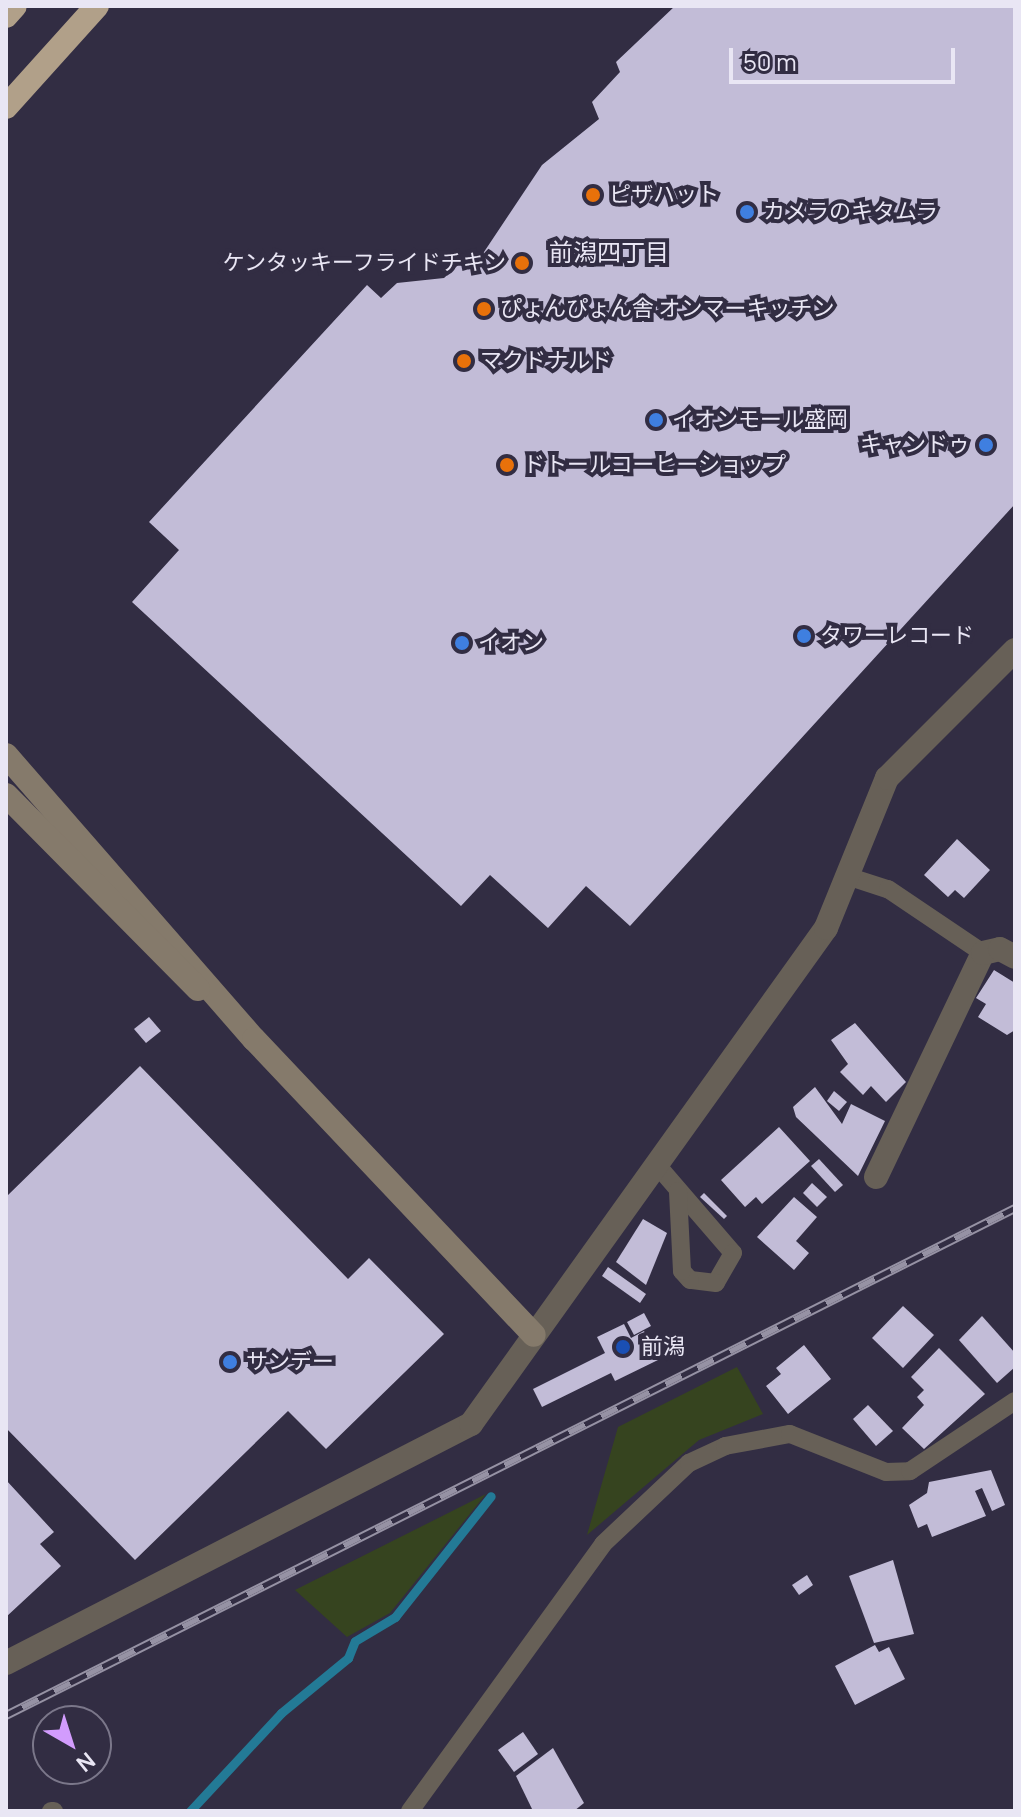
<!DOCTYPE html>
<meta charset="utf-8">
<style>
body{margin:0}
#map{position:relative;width:1021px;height:1817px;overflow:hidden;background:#322d43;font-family:Manrope,"Noto Sans JP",sans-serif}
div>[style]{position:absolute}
.green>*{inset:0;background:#36441f}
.stream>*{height:9px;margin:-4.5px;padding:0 4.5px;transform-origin:4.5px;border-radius:4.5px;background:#237a96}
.building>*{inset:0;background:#c2bcd7}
.lane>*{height:18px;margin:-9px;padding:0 9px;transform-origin:9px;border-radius:9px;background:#676057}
.street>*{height:24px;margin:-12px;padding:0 12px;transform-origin:12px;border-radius:12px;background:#676057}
.secondary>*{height:24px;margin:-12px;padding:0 12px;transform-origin:12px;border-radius:12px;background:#857a6b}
.highway>*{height:24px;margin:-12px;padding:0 12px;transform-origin:12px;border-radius:12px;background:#b1a089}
.rail>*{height:9px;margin-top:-4.5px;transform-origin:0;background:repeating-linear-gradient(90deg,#322d43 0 18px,#9692a4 0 36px);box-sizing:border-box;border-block:2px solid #9692a4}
.dots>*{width:22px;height:22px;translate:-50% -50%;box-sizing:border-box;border:4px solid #322d43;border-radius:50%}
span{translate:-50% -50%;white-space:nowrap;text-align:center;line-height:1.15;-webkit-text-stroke:8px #322d43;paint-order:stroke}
.poi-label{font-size:22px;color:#e9e6f4}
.left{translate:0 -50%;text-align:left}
.right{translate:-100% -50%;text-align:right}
.neighbourhood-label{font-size:24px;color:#e9e6f4}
.frame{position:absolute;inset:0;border:8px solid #e9e6f4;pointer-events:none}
.north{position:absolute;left:32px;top:1705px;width:80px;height:80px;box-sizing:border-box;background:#322d43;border:2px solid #7b778a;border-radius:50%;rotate:141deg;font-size:22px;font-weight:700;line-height:32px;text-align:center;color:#e9e6f4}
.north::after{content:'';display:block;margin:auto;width:28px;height:36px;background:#d29cfd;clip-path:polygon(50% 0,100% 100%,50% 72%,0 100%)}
.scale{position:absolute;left:729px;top:48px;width:226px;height:36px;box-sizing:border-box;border:4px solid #e9e6f4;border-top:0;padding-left:10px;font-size:24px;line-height:28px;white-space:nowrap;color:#e9e6f4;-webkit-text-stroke:6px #322d43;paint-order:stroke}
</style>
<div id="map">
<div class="green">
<div style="clip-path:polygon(737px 1367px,763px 1414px,699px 1440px,587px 1535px,618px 1427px)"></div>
<div style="clip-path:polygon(486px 1494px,390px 1613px,347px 1637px,295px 1590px)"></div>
</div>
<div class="stream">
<div style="left:190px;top:1811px;width:134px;rotate:-47.1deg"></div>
<div style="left:281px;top:1713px;width:87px;rotate:-39.4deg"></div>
<div style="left:348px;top:1658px;width:18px;rotate:-68deg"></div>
<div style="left:355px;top:1641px;width:47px;rotate:-31deg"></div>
<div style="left:395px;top:1617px;width:154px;rotate:-51.6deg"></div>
</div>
<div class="building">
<div style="clip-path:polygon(675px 6px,1015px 6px,1015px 504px,630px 926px,586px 886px,548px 928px,490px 875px,461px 906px,132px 602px,179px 550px,149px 522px,367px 285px,381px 298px,397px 283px,444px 278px,467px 257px,478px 261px,542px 165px,599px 119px,592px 102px,620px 72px,616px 62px)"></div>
<div style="clip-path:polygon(957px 839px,990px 870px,964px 898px,955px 890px,948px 897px,924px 875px)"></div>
<div style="clip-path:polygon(994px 970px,1015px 983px,1015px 1030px,1007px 1035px,978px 1017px,986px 1004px,976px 998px)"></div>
<div style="clip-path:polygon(149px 1017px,161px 1031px,146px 1043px,134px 1029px)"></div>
<div style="clip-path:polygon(855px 1023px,906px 1082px,886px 1102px,871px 1086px,863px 1095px,840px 1072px,848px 1064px,831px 1040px)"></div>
<div style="clip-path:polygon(140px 1066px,348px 1279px,369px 1258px,444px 1334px,326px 1449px,288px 1411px,135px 1560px,6px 1428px,6px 1197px)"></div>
<div style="clip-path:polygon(815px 1087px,842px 1124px,851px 1104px,885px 1121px,858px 1176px,796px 1117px,793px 1107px)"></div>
<div style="clip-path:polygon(834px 1091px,847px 1102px,839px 1111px,827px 1101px)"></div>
<div style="clip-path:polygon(779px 1127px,810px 1161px,762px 1204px,756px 1197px,745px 1207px,721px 1180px)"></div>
<div style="clip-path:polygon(819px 1159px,843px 1185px,835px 1192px,811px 1166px)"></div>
<div style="clip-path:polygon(812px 1183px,827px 1197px,817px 1207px,803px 1193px)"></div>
<div style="clip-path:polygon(704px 1193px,727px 1216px,724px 1219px,700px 1197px)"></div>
<div style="clip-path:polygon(794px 1197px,817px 1217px,796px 1241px,809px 1253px,794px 1270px,757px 1237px)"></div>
<div style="clip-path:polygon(643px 1219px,667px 1233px,646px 1285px,616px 1262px)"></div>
<div style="clip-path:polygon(608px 1267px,646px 1294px,640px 1303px,602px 1276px)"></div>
<div style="clip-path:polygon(903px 1306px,934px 1335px,903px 1368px,872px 1338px)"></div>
<div style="clip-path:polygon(644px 1313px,651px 1326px,634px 1335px,627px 1322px)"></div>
<div style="clip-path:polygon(982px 1316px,1015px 1353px,1015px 1367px,997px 1383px,959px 1340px)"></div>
<div style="clip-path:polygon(624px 1324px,631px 1338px,644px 1331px,658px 1360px,615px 1381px,611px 1373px,542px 1407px,533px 1389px,605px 1353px,597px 1337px)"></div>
<div style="clip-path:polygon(804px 1345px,831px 1379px,788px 1414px,766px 1386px,781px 1374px,776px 1368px)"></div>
<div style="clip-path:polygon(939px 1348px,985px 1394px,924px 1449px,902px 1428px,924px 1405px,917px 1397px,924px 1390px,911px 1377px)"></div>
<div style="clip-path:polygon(868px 1405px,893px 1431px,876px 1446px,853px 1419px)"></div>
<div style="clip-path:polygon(991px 1470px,1005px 1505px,992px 1511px,982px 1488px,975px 1491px,986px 1516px,932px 1537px,927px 1524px,918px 1528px,909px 1505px,927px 1493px,929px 1482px)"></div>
<div style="clip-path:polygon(6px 1480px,54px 1532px,40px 1544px,61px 1566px,6px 1617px)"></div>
<div style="clip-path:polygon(893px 1560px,914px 1634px,874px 1643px,849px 1576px)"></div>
<div style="clip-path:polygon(807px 1575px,813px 1585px,799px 1595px,792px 1585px)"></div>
<div style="clip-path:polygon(875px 1645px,879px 1652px,889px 1647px,905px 1679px,855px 1705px,835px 1666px)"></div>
<div style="clip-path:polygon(523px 1732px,538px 1754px,514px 1772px,498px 1750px)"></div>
<div style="clip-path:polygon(553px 1748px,584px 1803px,574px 1811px,533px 1811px,516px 1776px)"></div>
</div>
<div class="lane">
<div style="left:850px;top:877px;width:40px;rotate:18deg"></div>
<div style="left:888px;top:889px;width:115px;rotate:34deg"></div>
<div style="left:657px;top:1165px;width:116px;rotate:49.2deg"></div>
<div style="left:733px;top:1253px;width:34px;rotate:120deg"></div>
<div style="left:716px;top:1283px;width:26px;rotate:-173deg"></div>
<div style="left:690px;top:1280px;width:12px;rotate:-132deg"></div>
<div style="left:682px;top:1271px;width:80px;rotate:-92.9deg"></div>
<div style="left:51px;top:1811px;width:3px"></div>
<div style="left:410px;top:1811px;width:329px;rotate:-54.1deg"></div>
<div style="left:603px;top:1544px;width:118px;rotate:-43.3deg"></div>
<div style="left:689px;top:1463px;width:40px;rotate:-25deg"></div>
<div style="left:725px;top:1446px;width:66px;rotate:-10.5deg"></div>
<div style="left:790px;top:1434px;width:103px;rotate:21.6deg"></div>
<div style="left:886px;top:1472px;width:24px;rotate:-2deg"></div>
<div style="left:910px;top:1471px;width:126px;rotate:-33.7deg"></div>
</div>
<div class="street">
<div style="left:876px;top:1177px;width:248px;rotate:-64.5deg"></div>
<div style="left:983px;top:953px;width:17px;rotate:-13deg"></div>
<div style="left:1000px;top:949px;width:17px;rotate:28deg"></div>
<div style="left:6px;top:1663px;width:523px;rotate:-27.2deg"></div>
<div style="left:471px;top:1424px;width:610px;rotate:-54.41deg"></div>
<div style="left:826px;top:928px;width:162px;rotate:-67.9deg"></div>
<div style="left:887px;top:778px;width:181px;rotate:-45deg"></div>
</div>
<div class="secondary">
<div style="left:6px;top:755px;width:377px;rotate:48.9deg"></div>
<div style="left:254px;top:1039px;width:407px;rotate:46.6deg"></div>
<div style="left:6px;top:795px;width:273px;rotate:45.3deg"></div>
</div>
<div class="highway">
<div style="left:6px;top:16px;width:13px;rotate:-48deg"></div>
<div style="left:6px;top:107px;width:136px;rotate:-48deg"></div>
</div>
<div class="rail">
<div style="left:6px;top:1715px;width:1129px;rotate:-26.68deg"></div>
</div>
<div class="dots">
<div style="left:593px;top:195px;background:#e8710a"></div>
<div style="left:747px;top:212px;background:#3f7fe0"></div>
<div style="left:522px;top:263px;background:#e8710a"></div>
<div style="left:484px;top:309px;background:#e8710a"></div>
<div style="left:464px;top:361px;background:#e8710a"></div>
<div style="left:656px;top:420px;background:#3f7fe0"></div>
<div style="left:986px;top:445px;background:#3f7fe0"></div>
<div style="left:507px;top:465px;background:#e8710a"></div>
<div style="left:804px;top:636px;background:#3f7fe0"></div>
<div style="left:462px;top:643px;background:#3f7fe0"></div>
<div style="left:623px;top:1347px;background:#1a4fb4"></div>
<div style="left:230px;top:1362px;background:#3f7fe0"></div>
</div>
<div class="poi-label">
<span class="left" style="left:609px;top:195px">ピザハット</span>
<span class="left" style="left:763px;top:212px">カメラのキタムラ</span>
<span class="right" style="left:506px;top:263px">ケンタッキーフライドチキン</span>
<span class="left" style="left:500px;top:309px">ぴょんぴょん舎 オンマーキッチン</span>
<span class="left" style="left:480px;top:361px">マクドナルド</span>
<span class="left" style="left:672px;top:420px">イオンモール盛岡</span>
<span class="right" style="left:970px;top:445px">キャンドゥ</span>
<span class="left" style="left:523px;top:465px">ドトールコーヒーショップ</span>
<span class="left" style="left:820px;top:636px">タワーレコード</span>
<span class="left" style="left:478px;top:643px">イオン</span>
<span class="left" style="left:641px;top:1347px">前潟</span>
<span class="left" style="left:246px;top:1362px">サンデー</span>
</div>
<div class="neighbourhood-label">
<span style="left:609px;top:252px">前潟四丁目</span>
</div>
<div class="frame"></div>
<div class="north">N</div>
<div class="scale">50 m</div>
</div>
